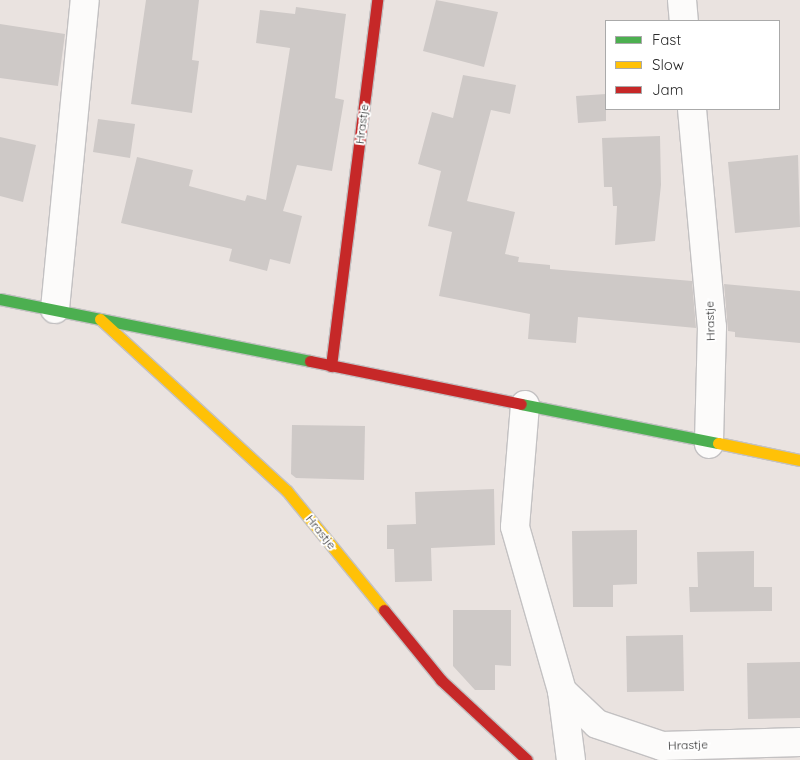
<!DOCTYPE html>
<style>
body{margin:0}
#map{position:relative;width:800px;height:760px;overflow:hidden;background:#eae3e0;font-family:Quicksand,sans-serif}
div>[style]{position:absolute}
.building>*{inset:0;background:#cec9c7}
.roads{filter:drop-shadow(1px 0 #c3c1c2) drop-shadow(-1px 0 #c3c1c2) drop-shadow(0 1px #c3c1c2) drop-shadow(0 -1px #c3c1c2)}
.street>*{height:28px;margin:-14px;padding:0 14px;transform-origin:14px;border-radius:14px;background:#fcfbfa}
.fast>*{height:11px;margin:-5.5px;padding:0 5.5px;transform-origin:5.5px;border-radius:5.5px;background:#4caf50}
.slow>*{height:11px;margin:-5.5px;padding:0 5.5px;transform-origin:5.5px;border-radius:5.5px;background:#ffc107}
.jam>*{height:11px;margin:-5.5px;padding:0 5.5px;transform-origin:5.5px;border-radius:5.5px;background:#c62828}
span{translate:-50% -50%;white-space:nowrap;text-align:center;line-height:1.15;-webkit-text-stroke:4px #fff;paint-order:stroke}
.street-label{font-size:12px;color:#2b2b2b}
.legend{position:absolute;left:605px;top:20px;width:175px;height:90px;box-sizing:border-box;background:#fff;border:1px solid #aaa;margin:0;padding:6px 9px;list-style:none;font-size:15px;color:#2b2b2b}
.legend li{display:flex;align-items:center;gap:10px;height:25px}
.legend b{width:25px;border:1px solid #aaa}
</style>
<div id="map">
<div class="building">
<div style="clip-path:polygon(146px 0,199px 0,192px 60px,199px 61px,192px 113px,131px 104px)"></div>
<div style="clip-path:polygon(436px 0,498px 12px,484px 67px,423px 51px)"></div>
<div style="clip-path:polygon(296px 7px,346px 14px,335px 98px,344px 100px,332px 171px,297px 165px,283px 211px,302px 216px,290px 264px,270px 259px,267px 271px,229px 261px,232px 249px,121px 223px,137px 157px,193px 170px,189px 186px,245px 201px,247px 195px,266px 200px,290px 48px,256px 43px,260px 10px,295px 14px)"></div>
<div style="clip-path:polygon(0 24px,65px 34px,58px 86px,0 78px)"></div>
<div style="clip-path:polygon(463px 75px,516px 85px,510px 114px,491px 110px,467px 201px,515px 212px,505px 254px,519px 257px,518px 262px,550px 265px,550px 269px,692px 281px,696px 328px,578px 317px,576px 343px,528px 339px,530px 314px,439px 296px,452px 232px,428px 226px,441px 171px,418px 164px,432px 112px,453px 118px)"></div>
<div style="clip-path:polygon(606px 94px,606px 121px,578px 123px,576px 96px)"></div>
<div style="clip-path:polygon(98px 119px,135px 124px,130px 158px,93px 152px)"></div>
<div style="clip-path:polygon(660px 136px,661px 185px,655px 241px,615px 245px,617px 206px,613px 206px,612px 187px,604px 187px,602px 138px)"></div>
<div style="clip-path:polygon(0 137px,36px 145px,23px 202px,0 196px)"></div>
<div style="clip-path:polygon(798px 155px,800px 227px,735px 233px,728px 162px)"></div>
<div style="clip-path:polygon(724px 284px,800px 291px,800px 343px,735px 337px,735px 332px,728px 331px)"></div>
<div style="clip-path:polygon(292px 425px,365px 426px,364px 480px,296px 478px,291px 474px)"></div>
<div style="clip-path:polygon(494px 489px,495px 545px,431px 548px,432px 581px,395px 582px,394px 549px,387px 549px,387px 525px,416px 524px,415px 492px)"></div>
<div style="clip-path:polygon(637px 530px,637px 584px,613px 585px,613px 607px,573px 607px,572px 531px)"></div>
<div style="clip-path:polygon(754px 551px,754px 587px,772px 587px,772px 611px,690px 612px,689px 587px,698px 587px,697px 552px)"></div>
<div style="clip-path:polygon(453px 610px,511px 610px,511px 666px,495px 665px,495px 690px,475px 690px,453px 666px)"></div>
<div style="clip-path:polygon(683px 635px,684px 691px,627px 692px,626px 636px)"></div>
<div style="clip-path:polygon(800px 662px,800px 718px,748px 719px,747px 663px)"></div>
</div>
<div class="roads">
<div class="street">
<div style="left:682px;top:0;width:21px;rotate:85deg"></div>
<div style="left:692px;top:109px;width:219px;rotate:84.8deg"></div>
<div style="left:712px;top:327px;width:117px;rotate:91.5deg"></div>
<div style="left:55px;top:309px;width:310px;rotate:-84.5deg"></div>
<div style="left:525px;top:405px;width:122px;rotate:94.7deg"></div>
<div style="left:515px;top:527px;width:171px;rotate:74deg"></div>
<div style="left:562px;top:691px;width:70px;rotate:82.6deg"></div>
<div style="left:562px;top:691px;width:48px;rotate:43.3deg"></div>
<div style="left:597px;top:724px;width:69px;rotate:18.7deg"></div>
<div style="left:662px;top:746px;width:138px;rotate:-1.7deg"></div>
</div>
<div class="fast">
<div style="left:0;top:299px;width:316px;rotate:11.3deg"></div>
<div style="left:521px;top:404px;width:201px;rotate:11.2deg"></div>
</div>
<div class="slow">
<div style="left:100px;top:319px;width:254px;rotate:42.6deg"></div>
<div style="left:287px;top:491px;width:154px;rotate:50.8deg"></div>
<div style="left:718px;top:443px;width:84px;rotate:11.7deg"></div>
</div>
<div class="jam">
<div style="left:310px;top:361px;width:215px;rotate:11.5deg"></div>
<div style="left:331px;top:366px;width:369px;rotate:-82.8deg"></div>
<div style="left:384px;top:610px;width:90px;rotate:50.8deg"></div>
<div style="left:441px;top:680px;width:117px;rotate:42.9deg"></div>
</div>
</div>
<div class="street-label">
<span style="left:362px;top:124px;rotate:-83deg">Hrastje</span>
<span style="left:710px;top:321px;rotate:-92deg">Hrastje</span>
<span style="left:321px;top:532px;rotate:51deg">Hrastje</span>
<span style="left:688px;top:745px;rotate:-2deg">Hrastje</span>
</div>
<ul class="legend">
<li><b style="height:6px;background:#4caf50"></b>Fast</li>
<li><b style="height:6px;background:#ffc107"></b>Slow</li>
<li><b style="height:6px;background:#c62828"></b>Jam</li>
</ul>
</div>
